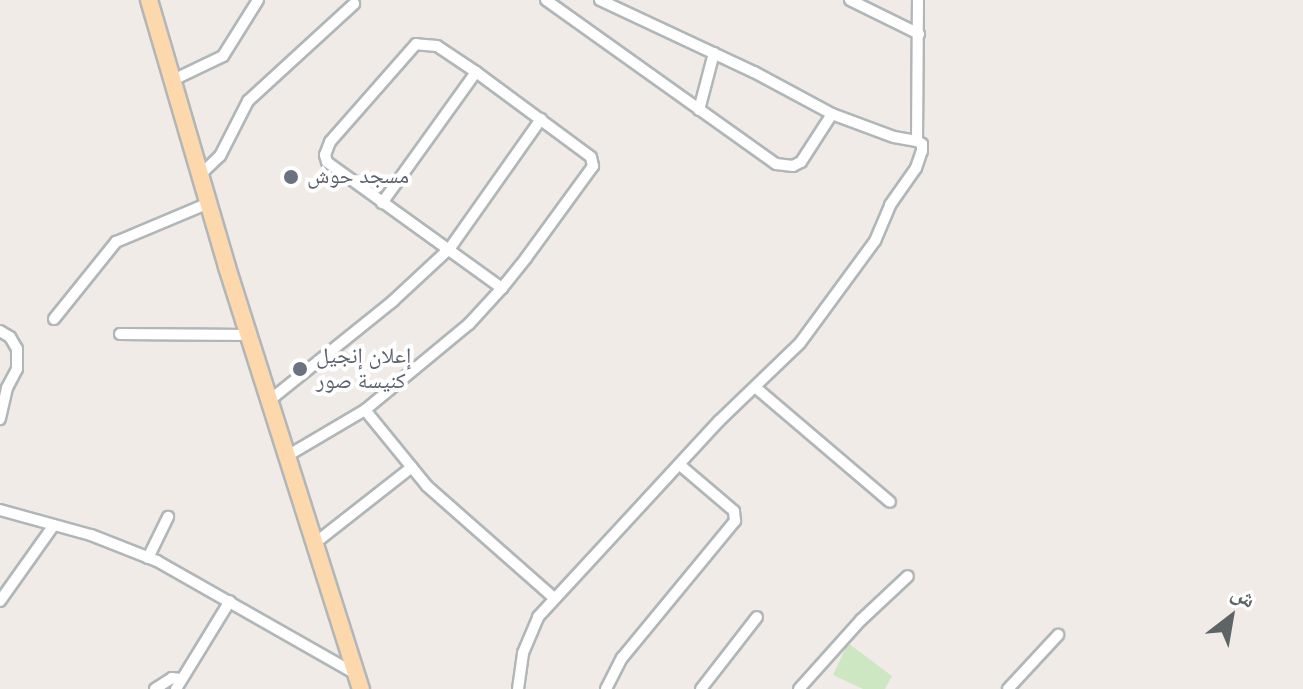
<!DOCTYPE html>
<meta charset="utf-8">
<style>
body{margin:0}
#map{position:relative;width:1303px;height:689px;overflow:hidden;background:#f0ebe6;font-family:"Nunito Sans","Noto Naskh Arabic",sans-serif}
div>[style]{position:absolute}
.green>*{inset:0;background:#cee7c3}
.roads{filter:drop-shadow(2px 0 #b1b6b8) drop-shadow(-2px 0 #b1b6b8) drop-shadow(0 2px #b1b6b8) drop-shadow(0 -2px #b1b6b8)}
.street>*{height:10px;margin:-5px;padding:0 5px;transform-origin:5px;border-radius:5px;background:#fff}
.primary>*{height:16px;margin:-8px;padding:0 8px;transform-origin:8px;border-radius:8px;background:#fed8ad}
.dots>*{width:22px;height:22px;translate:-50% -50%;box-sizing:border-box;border:4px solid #fff;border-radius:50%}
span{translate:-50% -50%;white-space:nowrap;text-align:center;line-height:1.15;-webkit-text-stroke:8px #fff;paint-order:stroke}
.worship-label{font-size:22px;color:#5b616d}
.left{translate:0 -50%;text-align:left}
.north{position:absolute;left:1191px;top:577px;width:80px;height:80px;-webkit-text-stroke:6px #fff;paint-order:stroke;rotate:31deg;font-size:22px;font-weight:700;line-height:32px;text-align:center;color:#5e6466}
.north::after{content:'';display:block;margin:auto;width:28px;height:36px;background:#5e6466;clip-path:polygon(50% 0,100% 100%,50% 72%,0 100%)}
</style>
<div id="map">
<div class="green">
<div style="clip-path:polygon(848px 643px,892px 676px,885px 689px,863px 689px,833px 675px)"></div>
</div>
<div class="roads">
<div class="street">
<div style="left:546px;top:0;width:282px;rotate:35.5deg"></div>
<div style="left:776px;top:164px;width:17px;rotate:7deg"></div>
<div style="left:793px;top:166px;width:9px;rotate:-27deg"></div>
<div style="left:801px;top:162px;width:57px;rotate:-57.1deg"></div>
<div style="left:600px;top:0;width:170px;rotate:25.1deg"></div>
<div style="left:754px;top:72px;width:89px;rotate:28.3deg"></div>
<div style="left:832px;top:114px;width:66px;rotate:20.4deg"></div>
<div style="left:894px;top:137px;width:23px;rotate:10deg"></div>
<div style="left:850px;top:0;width:77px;rotate:26.2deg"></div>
<div style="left:173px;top:80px;width:55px;rotate:-25.6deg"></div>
<div style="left:223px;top:56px;width:66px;rotate:-58deg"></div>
<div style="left:699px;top:110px;width:59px;rotate:-75.3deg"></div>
<div style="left:200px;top:175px;width:28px;rotate:-44deg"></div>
<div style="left:220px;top:156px;width:62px;rotate:-63deg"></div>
<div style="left:248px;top:101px;width:144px;rotate:-42.5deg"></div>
<div style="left:382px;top:203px;width:161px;rotate:-54.3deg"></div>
<div style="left:54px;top:319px;width:99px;rotate:-51.2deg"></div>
<div style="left:116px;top:242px;width:101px;rotate:-22.8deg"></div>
<div style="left:0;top:331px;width:12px;rotate:31deg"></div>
<div style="left:10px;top:337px;width:14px;rotate:60deg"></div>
<div style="left:17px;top:349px;width:20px;rotate:90deg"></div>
<div style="left:17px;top:369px;width:21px;rotate:118deg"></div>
<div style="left:7px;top:388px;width:32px;rotate:103deg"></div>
<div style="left:120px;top:334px;width:129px;rotate:0.4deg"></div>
<div style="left:755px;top:387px;width:177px;rotate:40.4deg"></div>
<div style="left:270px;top:400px;width:158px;rotate:-38.8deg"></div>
<div style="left:393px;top:301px;width:78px;rotate:-42.9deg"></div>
<div style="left:450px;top:248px;width:158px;rotate:-54.8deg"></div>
<div style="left:365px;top:410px;width:98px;rotate:50.8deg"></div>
<div style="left:427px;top:486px;width:169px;rotate:41.4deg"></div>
<div style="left:287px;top:456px;width:91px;rotate:-30.5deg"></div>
<div style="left:365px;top:410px;width:135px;rotate:-39.6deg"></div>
<div style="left:469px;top:324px;width:49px;rotate:-47.5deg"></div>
<div style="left:502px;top:288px;width:38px;rotate:-51deg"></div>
<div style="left:526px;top:258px;width:114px;rotate:-53.9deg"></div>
<div style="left:593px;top:166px;width:9px;rotate:-103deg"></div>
<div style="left:591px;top:157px;width:143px;rotate:-143.5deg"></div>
<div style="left:476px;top:72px;width:47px;rotate:-146.3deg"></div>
<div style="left:437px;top:46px;width:21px;rotate:-175deg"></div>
<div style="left:416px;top:44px;width:130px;rotate:131.3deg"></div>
<div style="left:330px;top:142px;width:14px;rotate:111deg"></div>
<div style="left:325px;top:155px;width:7px;rotate:74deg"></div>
<div style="left:327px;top:162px;width:216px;rotate:35.8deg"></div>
<div style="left:0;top:510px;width:94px;rotate:15.4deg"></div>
<div style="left:91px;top:535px;width:71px;rotate:21.5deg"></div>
<div style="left:157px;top:561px;width:229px;rotate:29.6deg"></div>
<div style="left:315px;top:543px;width:123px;rotate:-38.1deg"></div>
<div style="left:148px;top:558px;width:46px;rotate:-64deg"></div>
<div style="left:0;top:601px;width:93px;rotate:-54.6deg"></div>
<div style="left:155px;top:689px;width:20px;rotate:-33deg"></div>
<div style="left:172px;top:678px;width:9px;rotate:6deg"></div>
<div style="left:176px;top:689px;width:103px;rotate:-58.5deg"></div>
<div style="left:518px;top:689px;width:36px;rotate:-82deg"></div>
<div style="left:523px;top:653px;width:39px;rotate:-67deg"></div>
<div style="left:538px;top:617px;width:267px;rotate:-47.3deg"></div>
<div style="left:719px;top:421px;width:112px;rotate:-43.9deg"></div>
<div style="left:800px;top:343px;width:127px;rotate:-53.7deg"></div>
<div style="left:875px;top:241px;width:39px;rotate:-67deg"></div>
<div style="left:890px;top:205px;width:45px;rotate:-54.9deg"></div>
<div style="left:916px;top:168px;width:18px;rotate:-71deg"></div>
<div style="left:922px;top:151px;width:7px;rotate:-90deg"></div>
<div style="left:922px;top:144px;width:6px;rotate:-149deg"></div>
<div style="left:917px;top:141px;width:141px;rotate:-89.6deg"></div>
<div style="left:606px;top:689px;width:35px;rotate:-63deg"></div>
<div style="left:622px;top:658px;width:178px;rotate:-50.5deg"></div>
<div style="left:735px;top:521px;width:10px;rotate:-96deg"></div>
<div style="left:734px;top:511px;width:71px;rotate:-139.6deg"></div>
<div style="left:701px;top:689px;width:91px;rotate:-52.1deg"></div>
<div style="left:799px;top:689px;width:93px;rotate:-48.1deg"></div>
<div style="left:861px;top:620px;width:64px;rotate:-43.1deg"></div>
<div style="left:1008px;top:689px;width:74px;rotate:-47.2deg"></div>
</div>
<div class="primary">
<div style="left:149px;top:0;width:278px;rotate:73.7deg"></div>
<div style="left:227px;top:267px;width:443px;rotate:72.4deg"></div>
</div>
</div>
<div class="dots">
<div style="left:291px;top:177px;background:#6b7280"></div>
<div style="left:300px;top:369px;background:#6b7280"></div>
</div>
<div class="worship-label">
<span class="left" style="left:307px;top:177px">مسجد حوش</span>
<span class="left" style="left:316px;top:369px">إعلان إنجيل<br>كنيسة صور</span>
</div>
<div class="north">ش</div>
</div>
